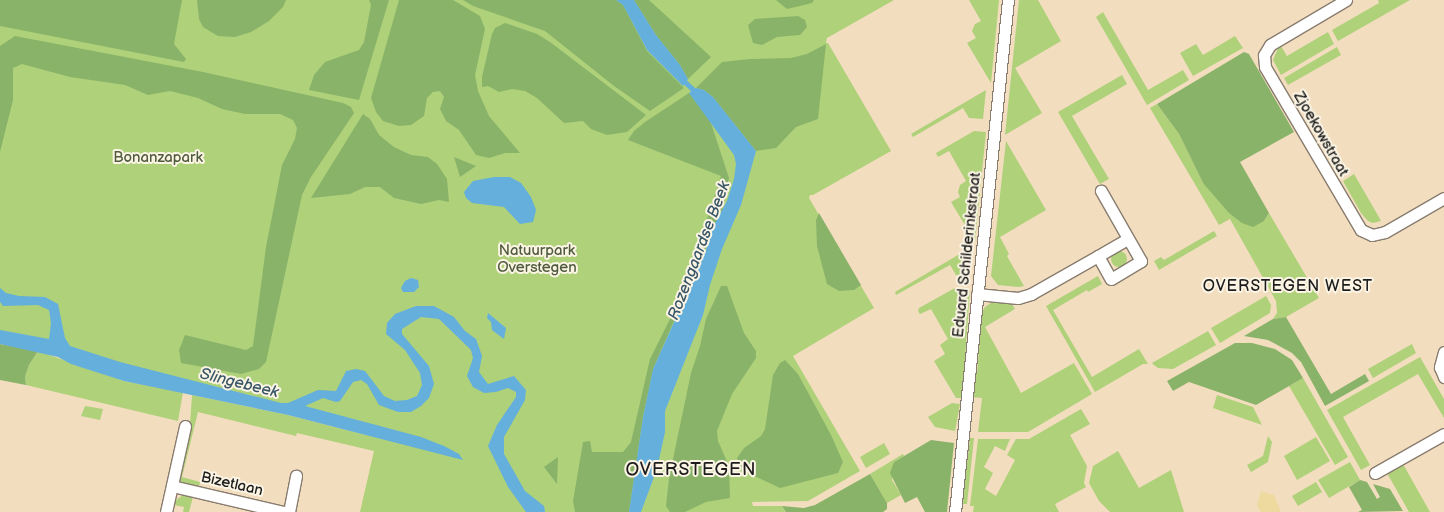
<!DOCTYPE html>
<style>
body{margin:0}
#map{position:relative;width:1444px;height:512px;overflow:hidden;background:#f3ddbf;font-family:"Balsamiq Sans",sans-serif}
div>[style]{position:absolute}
.green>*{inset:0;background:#aed17a}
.round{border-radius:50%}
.forest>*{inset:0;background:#8ab36a}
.sand>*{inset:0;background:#eeda9e}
.water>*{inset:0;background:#64afdc}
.stream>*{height:4.5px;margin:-2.25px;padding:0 2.25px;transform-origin:2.25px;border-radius:2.25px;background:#64afdc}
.roads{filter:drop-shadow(1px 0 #887c6e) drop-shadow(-1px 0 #887c6e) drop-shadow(0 1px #887c6e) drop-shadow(0 -1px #887c6e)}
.minor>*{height:11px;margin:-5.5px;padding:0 5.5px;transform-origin:5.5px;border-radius:5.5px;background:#fff}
span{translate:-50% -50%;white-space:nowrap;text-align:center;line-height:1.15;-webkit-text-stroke:4px #fcf5e5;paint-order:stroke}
.street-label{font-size:15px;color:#1c1c1c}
.park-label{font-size:15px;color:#4f5b3d}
.water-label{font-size:16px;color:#395769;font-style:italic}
.neighbourhood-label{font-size:16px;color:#1c1c1c;letter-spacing:1px}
.quarter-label{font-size:18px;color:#1c1c1c;letter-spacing:1px}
</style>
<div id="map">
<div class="green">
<div style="clip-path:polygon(0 0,894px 0,827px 38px,826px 43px,828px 43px,891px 151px,813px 195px,810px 195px,809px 198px,874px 308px,793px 356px,860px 471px,808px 501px,752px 502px,753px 506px,782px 506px,786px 512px,360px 512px,374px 451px,297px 433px,296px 436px,198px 412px,182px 477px,200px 482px,199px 487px,182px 483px,178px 479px,190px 424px,192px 395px,288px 415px,377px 438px,0 337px)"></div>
<div style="clip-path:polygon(969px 0,999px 0,991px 83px,967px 43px,976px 38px,972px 31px,975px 24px,981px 21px)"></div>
<div style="clip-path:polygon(1019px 0,1038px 0,1061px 41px,1015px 68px,1042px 113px,1005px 135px)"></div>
<div style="clip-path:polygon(1378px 0,1410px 0,1338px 41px,1332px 30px,1379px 3px)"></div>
<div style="clip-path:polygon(1103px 12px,1148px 90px,1183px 70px,1189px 80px,1147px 105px,1096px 17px)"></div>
<div style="clip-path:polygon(1328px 32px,1334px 44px,1281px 75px,1273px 60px,1278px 48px,1281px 46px,1287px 56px)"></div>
<div style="clip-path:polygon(1235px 36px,1243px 48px,1193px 76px,1180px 53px,1196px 44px,1203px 55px)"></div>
<div style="clip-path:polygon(1337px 47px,1341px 55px,1288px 85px,1284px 78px)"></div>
<div style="clip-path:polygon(1122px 75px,1127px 84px,1072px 116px,1109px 179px,1100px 184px,1058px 112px)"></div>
<div style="clip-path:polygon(986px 90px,983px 119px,969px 118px,963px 108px,913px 137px,911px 134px)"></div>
<div style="clip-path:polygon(1157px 104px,1179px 134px,1203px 183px,1264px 221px,1269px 213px,1319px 298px,1286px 317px,1273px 319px,1277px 313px,1276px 301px,1230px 219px,1219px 225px,1150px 108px)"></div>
<div style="clip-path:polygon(974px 131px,986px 132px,975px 242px,951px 202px,960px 197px,958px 192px,960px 185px,966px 181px,949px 151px,938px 157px,936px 153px)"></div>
<div style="clip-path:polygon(1006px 141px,1046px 210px,1000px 237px,1009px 254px,1007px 256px,1024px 286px,1019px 287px,998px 285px,991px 276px)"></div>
<div style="clip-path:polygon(1354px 174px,1376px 212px,1381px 221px,1373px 223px,1368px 221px,1361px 213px,1343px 181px)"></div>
<div style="clip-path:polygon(1214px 231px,1217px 236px,1159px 270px,1154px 261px,1161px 257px,1164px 260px)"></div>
<div style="clip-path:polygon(970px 248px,966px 277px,956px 275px,950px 265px,896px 295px,895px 292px)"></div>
<div class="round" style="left:1111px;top:251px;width:16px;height:16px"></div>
<div style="clip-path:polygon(1098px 276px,1102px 284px,1088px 292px,1087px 290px,1053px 310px,1092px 377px,1139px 349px,1148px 364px,1143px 364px,1095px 392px,1046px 306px)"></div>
<div style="clip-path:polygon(955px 288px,970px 290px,962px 398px,956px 398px,934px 361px,945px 354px,940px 345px,948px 339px,931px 309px,920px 314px,918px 311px,919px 308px)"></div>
<div style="clip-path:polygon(1266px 296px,1271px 305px,1270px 313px,1220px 343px,1211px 328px)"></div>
<div style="clip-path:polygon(994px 301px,1012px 304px,1015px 309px,985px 327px,1021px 393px,1074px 363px,1092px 394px,1028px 432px,978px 432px,982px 398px,970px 397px,973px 374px,977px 374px,982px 312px,985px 307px)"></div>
<div style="clip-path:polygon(1208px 331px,1216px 345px,1173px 369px,1158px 368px,1154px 365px,1152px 363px)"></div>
<div style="clip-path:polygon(1412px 344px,1416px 353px,1373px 378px,1368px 369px)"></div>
<div style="clip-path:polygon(38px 351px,124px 381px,183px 392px,178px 421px,26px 385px,25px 377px,29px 365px)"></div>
<div style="clip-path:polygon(1420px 357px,1444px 399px,1444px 418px,1418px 374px,1343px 417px,1370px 465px,1361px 470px,1327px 410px)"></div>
<div style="clip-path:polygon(1303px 378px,1348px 457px,1335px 465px,1289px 386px)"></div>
<div style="clip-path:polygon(1217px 395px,1253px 407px,1262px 425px,1213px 408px)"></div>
<div style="clip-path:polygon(952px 403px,960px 404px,955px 431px,935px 427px,928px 417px)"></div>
<div style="clip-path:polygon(85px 406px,103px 409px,100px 420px,81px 416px)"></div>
<div style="clip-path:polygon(1081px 409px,1090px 424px,1070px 435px,1087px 466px,1084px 483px,1086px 487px,1055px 504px,1059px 512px,973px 512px,974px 506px,970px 506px,978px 439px,1010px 439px,1005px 451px,995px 446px,984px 467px,993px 473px,985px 489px,996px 496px,1015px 460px,1007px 455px,1016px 439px,1029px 439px)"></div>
<div style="clip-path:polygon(1268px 436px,1272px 442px,1268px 462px,1251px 472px,1247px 465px,1263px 456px)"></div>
<div style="clip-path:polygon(1316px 437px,1330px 461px,1297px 480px,1284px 456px)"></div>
<div style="clip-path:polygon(970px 438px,974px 438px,967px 504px,962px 504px)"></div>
<div style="clip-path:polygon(884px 443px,890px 454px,866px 468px,860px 457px)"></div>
<div style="clip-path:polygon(1118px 451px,1139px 488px,1171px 470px,1184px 512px,1110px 512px,1099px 501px,1089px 483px,1093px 466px)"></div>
<div style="clip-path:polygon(903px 454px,904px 456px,894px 462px,892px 480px,901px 495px,887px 503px,870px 474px)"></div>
<div style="clip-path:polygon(1350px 462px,1360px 480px,1329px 498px,1318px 480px)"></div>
<div style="clip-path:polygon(1403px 464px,1430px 512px,1409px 512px,1387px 473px)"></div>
<div style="clip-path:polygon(1316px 482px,1322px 492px,1298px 506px,1292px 496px)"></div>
<div style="clip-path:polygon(183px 495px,193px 497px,189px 512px,183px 512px,184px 507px,174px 505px,175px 501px)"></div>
</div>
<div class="forest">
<div style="clip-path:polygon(0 0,182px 0,174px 44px,186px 59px,184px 62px,0 26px)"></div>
<div style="clip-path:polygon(197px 0,286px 0,283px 7px,269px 21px,251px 32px,235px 37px,218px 36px,203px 27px,199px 19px)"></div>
<div style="clip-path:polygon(369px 0,389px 0,359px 100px,309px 90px,314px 75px,325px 62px,359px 50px,364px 42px,371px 5px)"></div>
<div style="clip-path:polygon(399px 0,453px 0,480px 16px,485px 29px,475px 75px,478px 91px,489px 116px,520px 153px,505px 153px,489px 158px,476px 155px,459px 130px,446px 121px,440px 109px,444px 97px,440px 91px,433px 92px,427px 98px,424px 116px,411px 125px,399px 126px,383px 121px,376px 112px,371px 98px)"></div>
<div style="clip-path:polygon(463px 0,616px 0,623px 5px,647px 51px,684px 88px,650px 111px,614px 86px,545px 31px,473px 6px)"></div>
<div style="clip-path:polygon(634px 0,649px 0,711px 57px,688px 79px,680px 65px,656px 35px)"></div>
<div style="clip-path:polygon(776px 0,814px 0,812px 3px,787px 9px)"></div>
<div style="clip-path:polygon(798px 16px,805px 20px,807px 27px,800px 35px,777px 37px,762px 45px,753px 43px,748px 25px,755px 19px)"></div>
<div style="clip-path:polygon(505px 23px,537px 34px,550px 42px,646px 115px,627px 132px,607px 135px,591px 129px,583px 121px,564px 123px,537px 98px,525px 91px,512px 89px,499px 92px,488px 86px,482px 87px,482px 77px,492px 34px,495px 28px)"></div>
<div style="clip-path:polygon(15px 36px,203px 72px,343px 103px,351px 107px,354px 113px,311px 177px,302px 195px,266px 362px,259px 369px,241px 374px,181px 363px,179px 350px,185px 335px,246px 350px,253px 346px,266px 247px,282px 165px,295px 139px,297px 128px,293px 120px,280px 114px,245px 114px,222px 109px,198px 98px,170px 91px,148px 95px,125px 85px,70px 77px,22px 64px,13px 68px,13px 100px,0 152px,0 46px)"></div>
<div style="clip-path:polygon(826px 44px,818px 119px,796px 127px,776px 148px,756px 151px,713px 97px,704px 90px,696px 88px,722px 62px,750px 59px,791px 58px,807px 54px)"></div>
<div style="clip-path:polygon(1244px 52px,1249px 54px,1294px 132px,1240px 162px,1269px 213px,1264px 221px,1253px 227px,1242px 223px,1229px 213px,1203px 183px,1179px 134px,1157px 104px)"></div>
<div style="clip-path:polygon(689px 93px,710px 120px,729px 178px,724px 206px,653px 369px,643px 417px,629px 512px,575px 512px,573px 501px,583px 442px,590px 441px,592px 452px,623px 452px,631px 442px,650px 359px,696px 267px,692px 265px,721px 176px,628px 140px,634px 131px,645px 122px)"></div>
<div style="clip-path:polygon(363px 114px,370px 119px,379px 135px,394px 147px,411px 155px,428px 157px,437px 164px,447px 179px,449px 202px,439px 200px,421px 204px,394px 198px,380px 187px,365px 187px,350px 194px,311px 198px)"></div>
<div style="clip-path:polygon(454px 157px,476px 166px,460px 177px)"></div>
<div style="clip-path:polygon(819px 213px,861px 285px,854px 290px,839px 291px,827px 284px,817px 246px,816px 220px)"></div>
<div style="clip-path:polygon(721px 286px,727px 286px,744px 333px,756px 351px,756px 358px,732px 394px,717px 431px,718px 441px,729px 466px,730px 498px,706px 502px,685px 512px,670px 512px,666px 506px,669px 478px,691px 373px,700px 346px,706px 319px)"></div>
<div style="clip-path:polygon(1286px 317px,1331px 394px,1365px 374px,1369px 381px,1325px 406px,1301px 362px,1292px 353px,1268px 340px,1244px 336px,1273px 319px)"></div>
<div style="clip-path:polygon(1235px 343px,1252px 343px,1275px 349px,1292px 360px,1303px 378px,1256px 405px,1189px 382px,1173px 391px,1167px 381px)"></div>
<div style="clip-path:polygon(0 344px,38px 351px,29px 365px,25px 377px,26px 385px,0 380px)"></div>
<div style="clip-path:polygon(785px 360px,798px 374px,831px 435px,843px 462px,838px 473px,780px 488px,742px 470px,737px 458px,744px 448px,761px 436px,765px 429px,773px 375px,780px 363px)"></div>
<div style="clip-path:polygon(931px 440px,954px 443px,947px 512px,925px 512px,917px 497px,905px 503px,890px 473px,894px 462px)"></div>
<div style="clip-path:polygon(558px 457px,557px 484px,544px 467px)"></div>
<div style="clip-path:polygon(870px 474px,887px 503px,887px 509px,883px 512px,786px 512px,782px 506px,804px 508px,815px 505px)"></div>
<div style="clip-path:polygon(1360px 480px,1367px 482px,1377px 499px,1380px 497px,1373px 484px,1390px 489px,1403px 511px,1358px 512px,1362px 510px,1349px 487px)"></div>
</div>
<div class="sand">
<div style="clip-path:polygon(1261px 491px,1274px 495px,1281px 512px,1261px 512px,1257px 506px)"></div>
</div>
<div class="water">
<div style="clip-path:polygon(616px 0,634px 0,656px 35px,680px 65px,688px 79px,683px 86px,647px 50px,623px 5px)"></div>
<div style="clip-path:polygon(696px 88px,704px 90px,713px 97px,756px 151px,741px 205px,722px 249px,710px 285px,703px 315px,665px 411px,665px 432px,657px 469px,641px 512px,629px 512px,643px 417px,653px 369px,705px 253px,713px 227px,727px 201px,734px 179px,736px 164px,734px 155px,689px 93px)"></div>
<div style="clip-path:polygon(494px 177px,510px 177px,521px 183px,531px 197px,536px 210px,533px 222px,520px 224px,504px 207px,472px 203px,466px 198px,464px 192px,473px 181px)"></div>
<div style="clip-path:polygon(411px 278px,418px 280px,419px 287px,414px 292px,403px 292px,401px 288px,405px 281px)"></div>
<div style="clip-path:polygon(0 288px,6px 293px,19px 296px,45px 297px,58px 304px,65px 338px,70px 346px,120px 362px,281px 403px,288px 403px,318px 390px,336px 391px,346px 371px,356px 369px,365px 371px,384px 396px,395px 401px,407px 400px,417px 396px,422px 385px,420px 373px,405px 350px,386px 334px,387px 323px,395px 314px,416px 306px,434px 306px,454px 317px,465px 331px,476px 339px,482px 356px,479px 372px,488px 384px,514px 376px,526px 390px,525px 400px,504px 437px,504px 454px,525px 491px,544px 506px,545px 512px,526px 512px,508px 487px,488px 446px,497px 425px,516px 397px,516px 392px,508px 388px,496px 392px,484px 393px,473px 387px,467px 376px,473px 358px,471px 350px,439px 319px,421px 317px,402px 329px,402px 334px,429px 366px,434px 384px,429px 398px,421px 406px,411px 412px,398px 412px,379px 405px,367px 384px,361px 380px,353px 382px,340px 401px,336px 402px,323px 398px,305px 406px,421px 437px,444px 446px,459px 454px,463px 460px,288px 415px,124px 381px,71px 364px,58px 357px,0 344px,0 330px,49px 339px,51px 323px,49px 310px,38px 305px,3px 306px,0 302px)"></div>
<div style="clip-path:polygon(488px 313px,506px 328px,504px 339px,492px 330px,491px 322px,487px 318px)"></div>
</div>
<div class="stream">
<div style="left:682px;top:79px;width:19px;rotate:43deg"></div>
</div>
<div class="roads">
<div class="minor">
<div style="left:1346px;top:0;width:88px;rotate:149.4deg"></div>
<div style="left:1270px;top:45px;width:12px;rotate:121deg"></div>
<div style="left:1264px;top:55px;width:12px;rotate:85deg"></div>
<div style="left:1265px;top:67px;width:189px;rotate:59.5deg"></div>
<div style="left:1361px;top:230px;width:12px;rotate:24deg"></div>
<div style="left:1372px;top:235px;width:13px;rotate:-13deg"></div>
<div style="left:1385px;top:232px;width:68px;rotate:-30deg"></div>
<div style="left:1098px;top:256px;width:34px;rotate:-30deg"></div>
<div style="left:977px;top:294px;width:41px;rotate:5.6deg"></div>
<div style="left:1018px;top:298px;width:14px;rotate:-17deg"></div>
<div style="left:1031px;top:294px;width:77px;rotate:-29.6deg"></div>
<div style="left:1098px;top:256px;width:26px;rotate:61deg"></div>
<div style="left:1111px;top:279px;width:35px;rotate:-31deg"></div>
<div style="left:1141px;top:261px;width:81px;rotate:-119.7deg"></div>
<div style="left:1444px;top:352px;width:16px;rotate:105deg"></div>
<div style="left:1440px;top:367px;width:11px;rotate:68deg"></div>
<div style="left:1375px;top:473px;width:79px;rotate:-29.5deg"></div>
<div style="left:172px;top:486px;width:115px;rotate:13.1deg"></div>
<div style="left:166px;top:512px;width:88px;rotate:-77.5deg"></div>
<div style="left:289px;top:512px;width:37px;rotate:-79deg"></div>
<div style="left:955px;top:512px;width:515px;rotate:-84.09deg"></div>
</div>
</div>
<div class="street-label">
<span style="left:1321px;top:134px;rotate:60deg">Zjoekowstraat</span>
<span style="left:967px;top:255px;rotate:-84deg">Eduard Schilderinkstraat</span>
<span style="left:232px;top:484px;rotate:13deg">Bizetlaan</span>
</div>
<div class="park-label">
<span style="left:158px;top:158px">Bonanzapark</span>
<span style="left:537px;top:259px">Natuurpark<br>Overstegen</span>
</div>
<div class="water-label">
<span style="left:700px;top:251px;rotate:-69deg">Rozengaardse Beek</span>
<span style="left:239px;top:384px;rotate:14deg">Slingebeek</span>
</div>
<div class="neighbourhood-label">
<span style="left:1288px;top:287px">OVERSTEGEN WEST</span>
</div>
<div class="quarter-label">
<span style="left:691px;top:470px">OVERSTEGEN</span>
</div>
</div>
